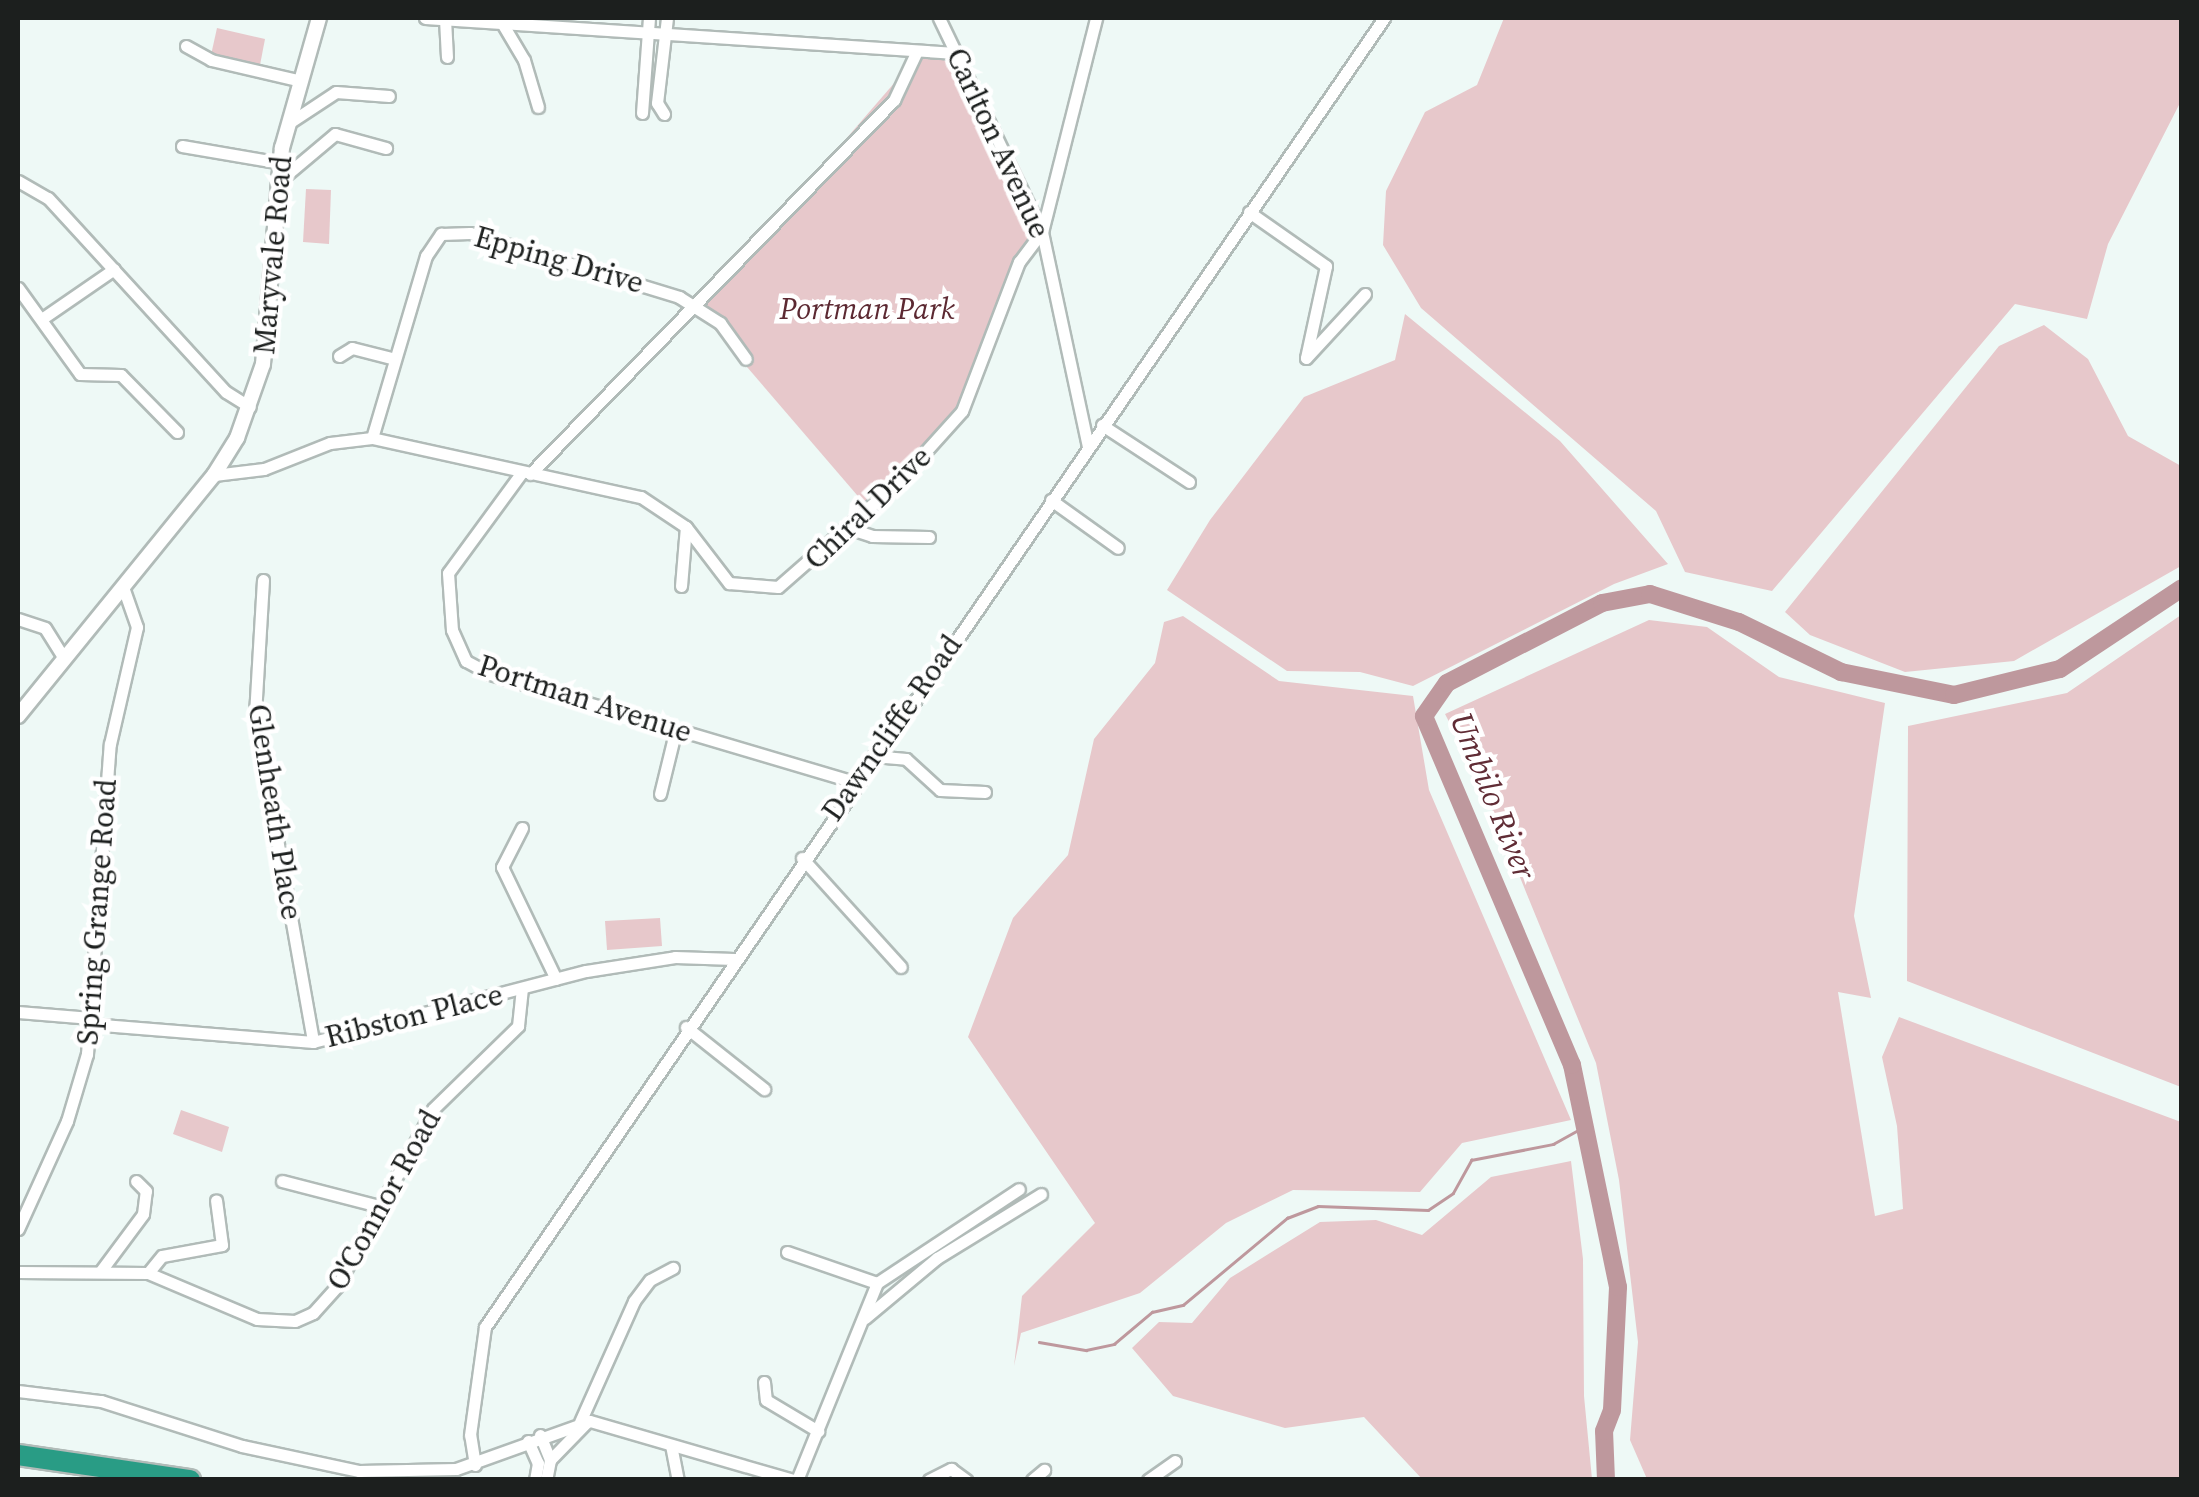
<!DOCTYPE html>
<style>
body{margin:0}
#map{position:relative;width:2199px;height:1497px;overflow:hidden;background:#eef9f6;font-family:"Source Serif 4",serif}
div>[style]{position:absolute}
.green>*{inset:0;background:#e7c8cb}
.stream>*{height:2.5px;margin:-1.25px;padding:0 1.25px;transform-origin:1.25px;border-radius:1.25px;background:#be989d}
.river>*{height:18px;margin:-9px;padding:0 9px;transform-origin:9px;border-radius:9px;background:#be989d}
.roads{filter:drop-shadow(2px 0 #b1bbb8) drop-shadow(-2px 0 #b1bbb8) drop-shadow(0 2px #b1bbb8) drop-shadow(0 -2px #b1bbb8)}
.minor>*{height:11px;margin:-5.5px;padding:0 5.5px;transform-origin:5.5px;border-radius:5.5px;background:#fff}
.tertiary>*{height:14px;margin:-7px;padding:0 7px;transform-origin:7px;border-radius:7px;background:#fff}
.motorway>*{height:20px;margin:-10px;padding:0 10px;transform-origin:10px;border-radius:10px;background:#299c85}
span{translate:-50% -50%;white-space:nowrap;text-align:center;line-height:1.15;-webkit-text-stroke:9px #fff;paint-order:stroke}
.street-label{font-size:30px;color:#1c1f1e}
.park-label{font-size:30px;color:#5c2932;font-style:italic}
.water-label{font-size:32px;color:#602c35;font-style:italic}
.frame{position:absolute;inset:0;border:20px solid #1c1f1e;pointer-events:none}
</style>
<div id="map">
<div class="green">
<div style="clip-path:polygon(1504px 18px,2181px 18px,2181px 101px,2108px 244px,2087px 319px,2015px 304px,1772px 591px,1685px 572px,1656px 511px,1421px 308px,1383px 245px,1386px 191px,1425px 112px,1477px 85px)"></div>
<div style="clip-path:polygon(217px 28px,265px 39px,260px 65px,211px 55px)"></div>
<div style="clip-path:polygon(950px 54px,1037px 234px,962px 411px,869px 509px,698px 310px,915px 59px)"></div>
<div style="clip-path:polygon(306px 189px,331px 190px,329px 244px,303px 242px)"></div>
<div style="clip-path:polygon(1405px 314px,1560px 441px,1668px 564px,1614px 584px,1413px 686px,1360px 672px,1287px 671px,1167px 590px,1210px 520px,1304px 397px,1395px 360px)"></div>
<div style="clip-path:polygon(2044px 325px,2088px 359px,2128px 436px,2181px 466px,2181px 566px,2014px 661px,1905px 672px,1810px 635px,1785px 612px,1999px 346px)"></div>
<div style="clip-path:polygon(2181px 615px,2181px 1087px,1907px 981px,1908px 726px,2067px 693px)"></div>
<div style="clip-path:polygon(1183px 616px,1279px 681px,1413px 696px,1429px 790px,1571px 1120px,1462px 1143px,1420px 1192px,1293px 1190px,1226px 1223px,1140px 1293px,1021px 1333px,1014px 1366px,1022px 1296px,1095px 1223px,968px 1037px,1013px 918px,1068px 855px,1094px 739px,1155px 663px,1164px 622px)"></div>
<div style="clip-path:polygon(1649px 620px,1707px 627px,1779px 677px,1885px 703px,1854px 916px,1871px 998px,1838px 992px,1875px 1216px,1903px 1209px,1897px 1126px,1882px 1057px,1899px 1017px,2181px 1122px,2181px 1479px,1647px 1479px,1630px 1440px,1638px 1342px,1619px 1180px,1596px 1063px,1483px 787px,1445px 714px)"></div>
<div style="clip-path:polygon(660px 918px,662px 946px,607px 950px,605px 921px)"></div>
<div style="clip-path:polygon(181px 1110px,229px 1127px,222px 1152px,173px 1134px)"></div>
<div style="clip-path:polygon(1571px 1161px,1583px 1259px,1584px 1396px,1592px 1479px,1422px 1479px,1364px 1417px,1285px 1428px,1173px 1396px,1132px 1348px,1159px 1322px,1192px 1323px,1230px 1278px,1320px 1222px,1376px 1220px,1422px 1235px,1491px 1177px)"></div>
</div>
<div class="stream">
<div style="left:1039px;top:1342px;width:48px;rotate:9.7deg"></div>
<div style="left:1086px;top:1350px;width:29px;rotate:-12deg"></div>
<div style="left:1114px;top:1344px;width:50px;rotate:-40.1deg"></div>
<div style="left:1152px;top:1312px;width:32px;rotate:-13deg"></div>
<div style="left:1183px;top:1305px;width:136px;rotate:-39.9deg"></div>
<div style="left:1287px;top:1218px;width:33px;rotate:-21deg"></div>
<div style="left:1318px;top:1206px;width:110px;rotate:2.1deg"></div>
<div style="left:1428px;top:1210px;width:30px;rotate:-34deg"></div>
<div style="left:1453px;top:1193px;width:38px;rotate:-61deg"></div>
<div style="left:1471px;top:1160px;width:84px;rotate:-11deg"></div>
<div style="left:1553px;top:1144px;width:35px;rotate:-29deg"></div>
</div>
<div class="river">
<div style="left:1606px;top:1480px;width:49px;rotate:-92.3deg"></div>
<div style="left:1604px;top:1431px;width:22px;rotate:-69deg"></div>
<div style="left:1612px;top:1410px;width:123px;rotate:-87.2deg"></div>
<div style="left:1618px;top:1287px;width:227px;rotate:-101.7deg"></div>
<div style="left:1572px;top:1065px;width:379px;rotate:-113deg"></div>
<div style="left:1424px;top:716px;width:40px;rotate:-55.1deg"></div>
<div style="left:1447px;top:683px;width:174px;rotate:-27.3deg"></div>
<div style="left:1602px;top:603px;width:49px;rotate:-10.6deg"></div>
<div style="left:1650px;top:594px;width:93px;rotate:17.5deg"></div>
<div style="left:1739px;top:622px;width:114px;rotate:26.1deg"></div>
<div style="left:1841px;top:672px;width:115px;rotate:11.5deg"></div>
<div style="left:1954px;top:695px;width:109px;rotate:-13.8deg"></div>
<div style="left:2060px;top:669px;width:146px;rotate:-33.6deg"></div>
</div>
<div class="roads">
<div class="minor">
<div style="left:425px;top:18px;width:532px;rotate:3.77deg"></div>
<div style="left:939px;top:18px;width:237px;rotate:64.3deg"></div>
<div style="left:1042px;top:232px;width:220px;rotate:77.9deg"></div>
<div style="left:445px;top:19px;width:38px;rotate:87deg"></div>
<div style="left:502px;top:23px;width:43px;rotate:59.3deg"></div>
<div style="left:524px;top:60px;width:49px;rotate:73.4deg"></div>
<div style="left:186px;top:46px;width:29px;rotate:29deg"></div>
<div style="left:211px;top:60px;width:88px;rotate:13.1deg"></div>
<div style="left:642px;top:113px;width:95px;rotate:-85.8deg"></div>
<div style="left:664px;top:114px;width:13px;rotate:-122deg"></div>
<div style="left:657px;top:103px;width:86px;rotate:-83.3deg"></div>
<div style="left:289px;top:123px;width:56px;rotate:-33.4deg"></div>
<div style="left:336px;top:92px;width:53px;rotate:4.3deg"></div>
<div style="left:182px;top:146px;width:100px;rotate:9.7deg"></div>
<div style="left:18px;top:181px;width:34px;rotate:30deg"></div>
<div style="left:48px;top:198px;width:263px;rotate:47.5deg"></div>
<div style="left:226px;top:392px;width:28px;rotate:32deg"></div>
<div style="left:279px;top:181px;width:73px;rotate:-40deg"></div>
<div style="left:335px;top:134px;width:53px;rotate:15.4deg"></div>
<div style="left:1249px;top:212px;width:94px;rotate:35deg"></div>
<div style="left:1326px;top:266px;width:94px;rotate:102.3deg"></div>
<div style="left:1306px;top:358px;width:87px;rotate:-47.3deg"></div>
<div style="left:18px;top:288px;width:106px;rotate:54.2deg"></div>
<div style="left:80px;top:374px;width:41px;rotate:1.4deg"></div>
<div style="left:121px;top:375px;width:80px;rotate:45.5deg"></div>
<div style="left:43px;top:318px;width:86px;rotate:-34.6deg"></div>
<div style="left:339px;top:356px;width:15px;rotate:-32deg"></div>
<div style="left:352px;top:348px;width:44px;rotate:14.3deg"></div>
<div style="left:1102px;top:425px;width:104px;rotate:33.2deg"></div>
<div style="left:372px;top:438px;width:190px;rotate:-73.5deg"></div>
<div style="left:426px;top:256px;width:27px;rotate:-56deg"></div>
<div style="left:441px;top:234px;width:29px;rotate:-2deg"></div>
<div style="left:470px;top:233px;width:219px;rotate:17deg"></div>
<div style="left:679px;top:297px;width:49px;rotate:32.4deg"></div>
<div style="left:720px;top:323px;width:44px;rotate:54.2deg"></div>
<div style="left:522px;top:472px;width:125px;rotate:126.2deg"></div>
<div style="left:448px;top:573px;width:57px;rotate:86deg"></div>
<div style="left:452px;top:630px;width:34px;rotate:66deg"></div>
<div style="left:466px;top:661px;width:27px;rotate:28deg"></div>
<div style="left:490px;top:674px;width:380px;rotate:16.5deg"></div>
<div style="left:530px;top:474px;width:522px;rotate:-45.78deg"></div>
<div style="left:894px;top:100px;width:52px;rotate:-64.9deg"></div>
<div style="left:214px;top:475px;width:50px;rotate:-6.8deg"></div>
<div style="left:264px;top:469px;width:71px;rotate:-21.5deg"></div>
<div style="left:330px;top:443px;width:42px;rotate:-6.8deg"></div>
<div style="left:372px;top:438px;width:275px;rotate:12.4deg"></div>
<div style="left:641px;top:497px;width:54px;rotate:33.7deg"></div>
<div style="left:686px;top:527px;width:71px;rotate:52.5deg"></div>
<div style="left:729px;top:583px;width:49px;rotate:4.7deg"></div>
<div style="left:778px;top:587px;width:161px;rotate:-41.2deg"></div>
<div style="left:899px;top:481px;width:94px;rotate:-48deg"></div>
<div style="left:962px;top:411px;width:160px;rotate:-69.1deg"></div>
<div style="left:1019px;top:262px;width:38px;rotate:-53deg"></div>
<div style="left:1042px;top:232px;width:221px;rotate:-75.8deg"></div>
<div style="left:1051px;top:500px;width:82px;rotate:35.6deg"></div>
<div style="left:848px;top:528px;width:25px;rotate:18deg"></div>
<div style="left:872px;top:536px;width:57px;rotate:1deg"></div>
<div style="left:263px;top:580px;width:135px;rotate:93.4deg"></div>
<div style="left:255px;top:715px;width:332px;rotate:79.9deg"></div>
<div style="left:681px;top:586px;width:59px;rotate:-85.2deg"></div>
<div style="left:18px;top:619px;width:28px;rotate:18deg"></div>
<div style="left:45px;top:628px;width:36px;rotate:58deg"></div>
<div style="left:873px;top:756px;width:33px;rotate:5deg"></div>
<div style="left:906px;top:759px;width:46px;rotate:42.4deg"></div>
<div style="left:940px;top:790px;width:45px;rotate:2.5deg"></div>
<div style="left:660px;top:794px;width:67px;rotate:-76.2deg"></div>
<div style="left:522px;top:828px;width:44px;rotate:117.1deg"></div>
<div style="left:502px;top:867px;width:124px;rotate:64.3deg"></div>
<div style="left:802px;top:858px;width:147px;rotate:47.8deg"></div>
<div style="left:18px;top:1012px;width:73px;rotate:4.7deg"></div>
<div style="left:90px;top:1024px;width:224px;rotate:4.6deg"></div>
<div style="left:313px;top:1042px;width:282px;rotate:-14.6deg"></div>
<div style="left:586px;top:971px;width:90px;rotate:-8.9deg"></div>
<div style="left:675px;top:957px;width:59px;rotate:1.9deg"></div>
<div style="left:686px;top:1027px;width:100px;rotate:38.5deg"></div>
<div style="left:282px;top:1181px;width:100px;rotate:14.5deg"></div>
<div style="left:18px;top:1229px;width:119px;rotate:-65.6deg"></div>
<div style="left:67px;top:1121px;width:70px;rotate:-73.4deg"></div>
<div style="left:87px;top:1054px;width:311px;rotate:-85.8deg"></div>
<div style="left:110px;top:744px;width:120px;rotate:-77deg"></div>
<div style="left:137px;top:627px;width:42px;rotate:-109.3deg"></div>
<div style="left:787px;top:1252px;width:95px;rotate:19deg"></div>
<div style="left:18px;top:1272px;width:130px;rotate:0.4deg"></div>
<div style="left:148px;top:1273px;width:118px;rotate:22.9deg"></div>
<div style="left:257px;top:1319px;width:38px;rotate:3deg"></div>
<div style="left:295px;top:1321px;width:20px;rotate:-24deg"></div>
<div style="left:313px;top:1313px;width:36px;rotate:-48deg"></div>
<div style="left:337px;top:1286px;width:201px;rotate:-61.5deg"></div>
<div style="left:433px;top:1109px;width:119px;rotate:-44.3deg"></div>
<div style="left:518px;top:1026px;width:38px;rotate:-84deg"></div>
<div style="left:100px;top:1272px;width:72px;rotate:-53.4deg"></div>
<div style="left:143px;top:1214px;width:23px;rotate:-83deg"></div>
<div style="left:146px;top:1191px;width:14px;rotate:-135deg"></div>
<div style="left:148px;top:1273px;width:22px;rotate:-51deg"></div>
<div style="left:162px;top:1256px;width:61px;rotate:-10.4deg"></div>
<div style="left:222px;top:1245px;width:45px;rotate:-97.6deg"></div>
<div style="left:865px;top:1318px;width:94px;rotate:-39.8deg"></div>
<div style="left:937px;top:1258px;width:122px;rotate:-31.6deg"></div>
<div style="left:764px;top:1382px;width:18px;rotate:84deg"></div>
<div style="left:766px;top:1400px;width:61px;rotate:30.8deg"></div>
<div style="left:18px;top:1391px;width:84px;rotate:6.9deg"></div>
<div style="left:101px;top:1401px;width:148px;rotate:17.7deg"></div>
<div style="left:242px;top:1446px;width:120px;rotate:12.1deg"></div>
<div style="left:359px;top:1471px;width:97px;rotate:-1.2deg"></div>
<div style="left:456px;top:1469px;width:142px;rotate:-19.7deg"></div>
<div style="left:590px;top:1421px;width:211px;rotate:16.2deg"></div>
<div style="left:580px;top:1422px;width:133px;rotate:-65.9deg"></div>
<div style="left:634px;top:1301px;width:26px;rotate:-53deg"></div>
<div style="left:650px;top:1280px;width:26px;rotate:-28deg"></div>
<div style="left:540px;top:1435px;width:27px;rotate:68deg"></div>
<div style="left:550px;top:1460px;width:20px;rotate:101deg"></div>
<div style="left:528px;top:1441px;width:24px;rotate:66deg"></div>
<div style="left:538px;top:1463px;width:17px;rotate:100deg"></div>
<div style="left:671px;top:1445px;width:36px;rotate:79deg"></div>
<div style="left:550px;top:1460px;width:52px;rotate:-45.8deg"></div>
<div style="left:475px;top:1465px;width:30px;rotate:-99deg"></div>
<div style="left:470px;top:1435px;width:109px;rotate:-82.1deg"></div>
<div style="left:485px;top:1327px;width:1588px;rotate:-55.52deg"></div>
<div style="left:797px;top:1480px;width:213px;rotate:-67.9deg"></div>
<div style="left:877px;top:1283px;width:170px;rotate:-33.5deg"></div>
<div style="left:929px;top:1480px;width:25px;rotate:-27deg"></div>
<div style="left:951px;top:1469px;width:19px;rotate:36deg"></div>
<div style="left:1032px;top:1480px;width:16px;rotate:-40deg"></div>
<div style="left:1148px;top:1480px;width:33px;rotate:-35deg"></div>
</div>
<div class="tertiary">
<div style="left:18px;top:716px;width:311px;rotate:-50.9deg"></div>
<div style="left:214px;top:475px;width:44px;rotate:-58.1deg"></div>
<div style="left:237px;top:438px;width:78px;rotate:-70.6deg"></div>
<div style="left:263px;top:364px;width:217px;rotate:-85deg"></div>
<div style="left:282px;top:148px;width:135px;rotate:-74.1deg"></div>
</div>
<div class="motorway">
<div style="left:18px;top:1455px;width:174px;rotate:8.3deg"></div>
</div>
</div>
<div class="street-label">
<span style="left:998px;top:143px;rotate:65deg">Carlton Avenue</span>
<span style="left:273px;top:255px;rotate:-85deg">Maryvale Road</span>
<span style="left:559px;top:260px;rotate:16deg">Epping Drive</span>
<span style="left:868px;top:508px;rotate:-44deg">Chiral Drive</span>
<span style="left:585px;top:699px;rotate:18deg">Portman Avenue</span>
<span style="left:892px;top:728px;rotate:-55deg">Dawncliffe Road</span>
<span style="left:275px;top:812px;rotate:81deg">Glenheath Place</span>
<span style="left:97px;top:912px;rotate:-86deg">Spring Grange Road</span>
<span style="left:414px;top:1016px;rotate:-14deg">Ribston Place</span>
<span style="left:384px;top:1200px;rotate:-61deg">O'Connor Road</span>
</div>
<div class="park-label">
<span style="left:867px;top:309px">Portman Park</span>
</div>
<div class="water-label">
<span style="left:1493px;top:796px;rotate:68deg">Umbilo River</span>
</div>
<div class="frame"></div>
</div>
